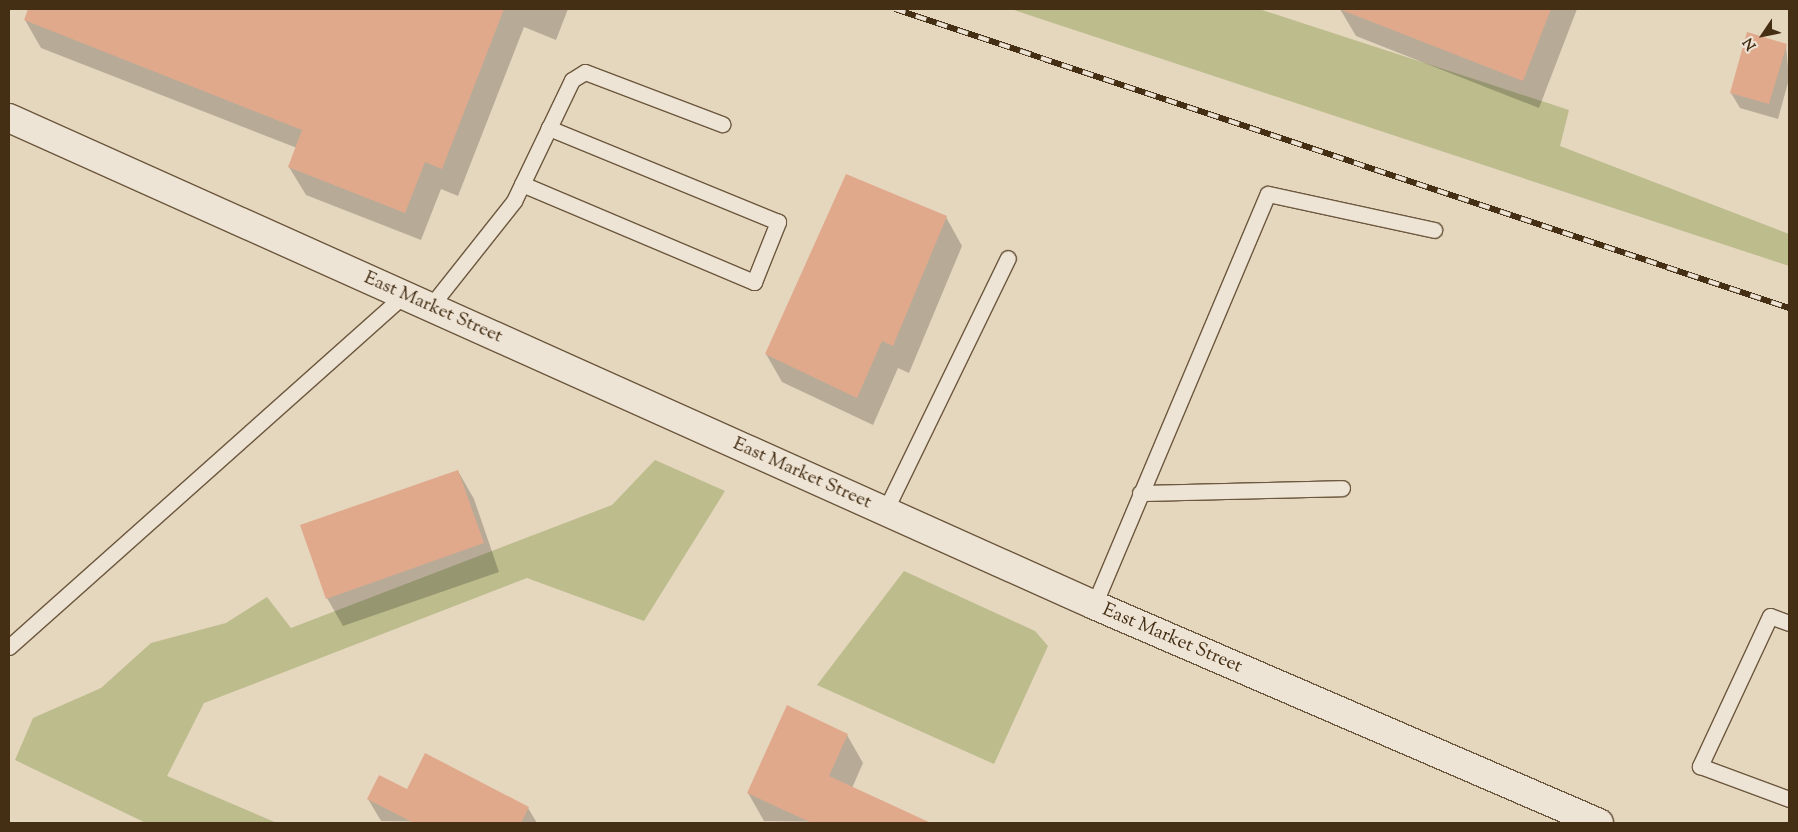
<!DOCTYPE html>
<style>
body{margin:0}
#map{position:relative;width:1798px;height:832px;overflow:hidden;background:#e5d6be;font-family:"Sorts Mill Goudy",serif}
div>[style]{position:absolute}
.green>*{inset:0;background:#bcbc8c}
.shadow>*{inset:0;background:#0003}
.building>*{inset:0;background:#e0a98c}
.roads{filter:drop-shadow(1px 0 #6c583e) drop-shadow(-1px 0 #6c583e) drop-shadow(0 1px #6c583e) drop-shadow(0 -1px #6c583e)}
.lane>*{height:15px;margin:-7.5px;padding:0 7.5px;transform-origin:7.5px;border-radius:7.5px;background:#eee4d5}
.secondary>*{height:28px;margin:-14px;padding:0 14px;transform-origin:14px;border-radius:14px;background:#eee4d5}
.rail>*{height:5.5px;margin-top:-2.75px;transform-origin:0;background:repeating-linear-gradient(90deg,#eee4d5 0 11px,#442e14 0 22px);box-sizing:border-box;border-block:1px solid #442e14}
span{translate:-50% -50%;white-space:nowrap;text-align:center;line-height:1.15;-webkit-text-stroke:4px #eee4d5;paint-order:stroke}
.street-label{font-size:19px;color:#442e14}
.frame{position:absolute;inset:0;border:10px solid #442e14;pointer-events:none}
.north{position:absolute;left:1738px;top:10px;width:50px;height:50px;-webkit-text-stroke:4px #eee4d5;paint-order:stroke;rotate:236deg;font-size:14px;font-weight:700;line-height:20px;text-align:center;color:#442e14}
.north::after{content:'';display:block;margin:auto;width:18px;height:22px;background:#442e14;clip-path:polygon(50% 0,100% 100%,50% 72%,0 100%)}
</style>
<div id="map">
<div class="green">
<div style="clip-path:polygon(1011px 9px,1259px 9px,1569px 110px,1560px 146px,1789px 234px,1789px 266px)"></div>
<div style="clip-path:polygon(655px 460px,725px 491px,644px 621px,527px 578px,204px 703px,167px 776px,277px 823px,146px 823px,15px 760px,33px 718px,101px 688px,151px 643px,226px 623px,267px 597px,291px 628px,612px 505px)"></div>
<div style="clip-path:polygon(904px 571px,1035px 631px,1048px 646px,994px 764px,817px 685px)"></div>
</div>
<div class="shadow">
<div style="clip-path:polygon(29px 9px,568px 9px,556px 40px,524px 27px,458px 196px,441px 189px,421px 240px,306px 195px,289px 167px,297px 148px,41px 48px,25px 20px)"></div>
<div style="clip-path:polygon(1340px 9px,1577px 9px,1539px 108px,1356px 36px)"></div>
<div style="clip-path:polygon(1786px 45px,1789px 79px,1778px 119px,1740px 108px,1731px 93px)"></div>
<div style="clip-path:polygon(946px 217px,962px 246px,909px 373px,898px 368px,873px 425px,782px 382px,766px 354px)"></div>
<div style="clip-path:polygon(458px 471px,474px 499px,499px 572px,343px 626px,327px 598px)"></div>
<div style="clip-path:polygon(847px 735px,863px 763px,852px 788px,928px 823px,764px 821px,748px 793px)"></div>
<div style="clip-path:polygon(407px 790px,528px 808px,537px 823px,381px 821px,368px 799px)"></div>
</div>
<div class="building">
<div style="clip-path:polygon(28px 9px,504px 9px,442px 169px,425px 162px,405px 213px,288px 167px,302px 130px,24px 20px)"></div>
<div style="clip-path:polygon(1339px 9px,1551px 9px,1523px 81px)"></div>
<div style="clip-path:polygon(1747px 32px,1787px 44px,1769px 104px,1730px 93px)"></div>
<div style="clip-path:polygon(846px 174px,947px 216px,893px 346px,882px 341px,857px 398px,765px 354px)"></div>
<div style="clip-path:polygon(458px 470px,484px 543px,326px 599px,300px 525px)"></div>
<div style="clip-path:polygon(787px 705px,848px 734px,829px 776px,931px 823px,812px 823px,747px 793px)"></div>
<div style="clip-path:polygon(425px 753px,529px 807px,521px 823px,414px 823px,367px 799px,379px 775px,407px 789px)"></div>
</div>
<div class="roads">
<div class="lane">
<div style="left:522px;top:184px;width:252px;rotate:22.9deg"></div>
<div style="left:754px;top:282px;width:65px;rotate:-68.2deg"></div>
<div style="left:778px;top:222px;width:248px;rotate:-157.7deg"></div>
<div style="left:430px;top:307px;width:135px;rotate:-51.6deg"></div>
<div style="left:514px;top:201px;width:134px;rotate:-64.4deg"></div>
<div style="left:572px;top:80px;width:15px;rotate:-32deg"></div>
<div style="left:585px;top:72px;width:147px;rotate:20.8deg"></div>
<div style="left:1140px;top:493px;width:202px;rotate:-1.4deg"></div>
<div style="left:885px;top:511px;width:281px;rotate:-64.1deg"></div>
<div style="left:1094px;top:605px;width:446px;rotate:-67.1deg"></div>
<div style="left:1268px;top:194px;width:170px;rotate:12.2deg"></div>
<div style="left:1789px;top:623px;width:20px;rotate:-160deg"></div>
<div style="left:1770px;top:616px;width:166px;rotate:115deg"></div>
<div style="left:1700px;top:766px;width:95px;rotate:20.3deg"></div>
<div style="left:9px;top:647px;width:529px;rotate:-41.71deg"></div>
</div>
<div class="secondary">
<div style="left:9px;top:118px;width:1189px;rotate:24.17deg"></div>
<div style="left:1094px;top:605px;width:550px;rotate:23.35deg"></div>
</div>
</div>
<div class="rail">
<div style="left:895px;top:9px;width:943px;rotate:18.49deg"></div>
</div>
<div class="street-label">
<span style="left:433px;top:308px;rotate:24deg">East Market Street</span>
<span style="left:802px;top:474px;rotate:24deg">East Market Street</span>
<span style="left:1172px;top:639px;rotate:23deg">East Market Street</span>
</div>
<div class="frame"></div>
<div class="north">N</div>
</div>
